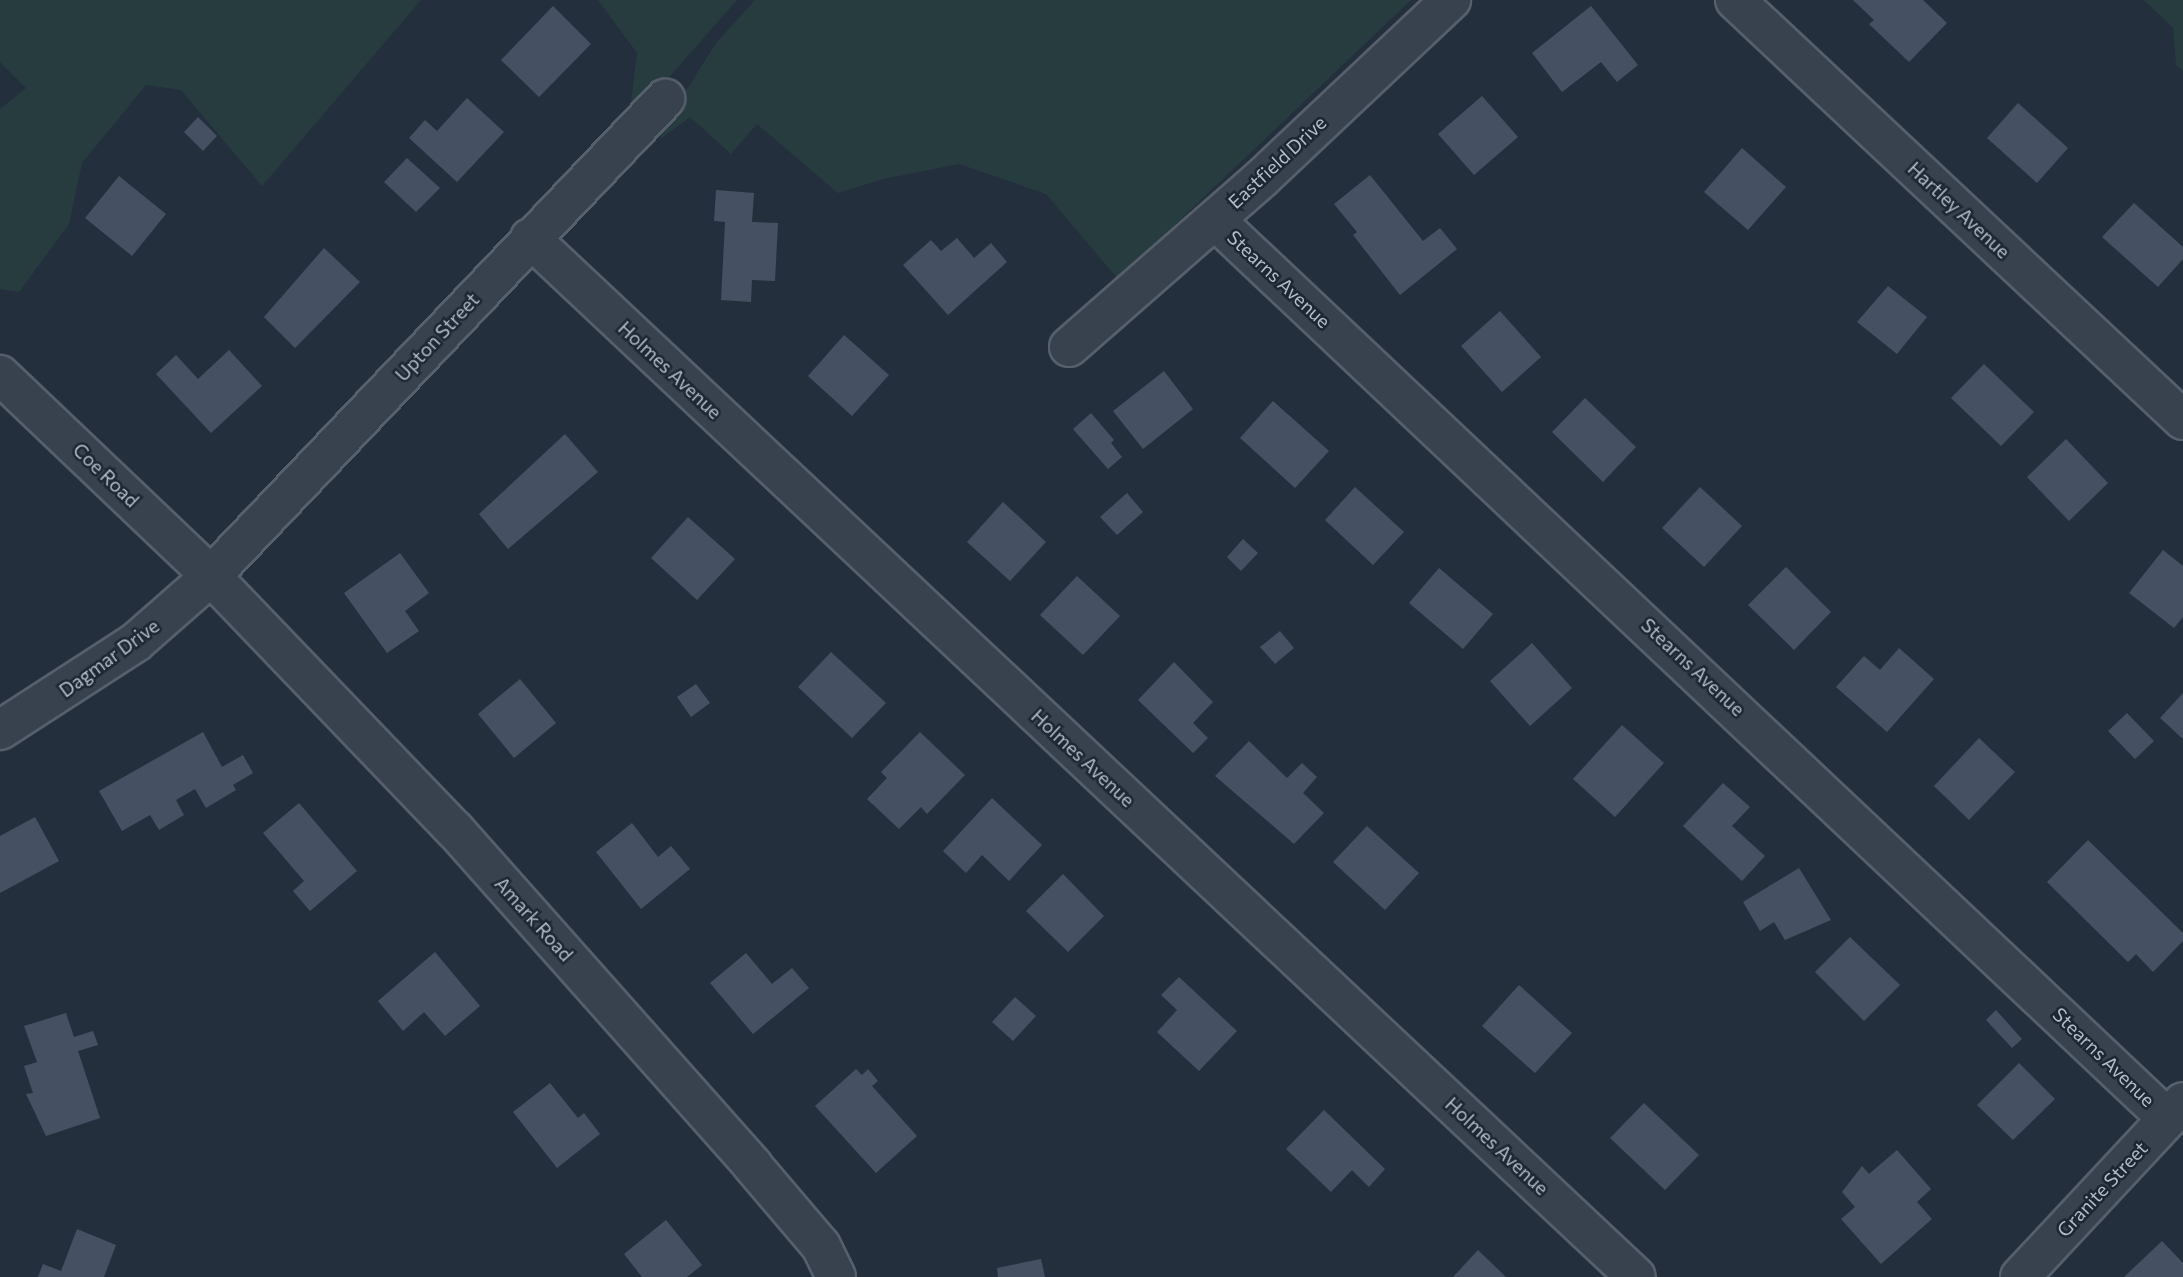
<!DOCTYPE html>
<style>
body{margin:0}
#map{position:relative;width:2183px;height:1277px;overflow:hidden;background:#242f3e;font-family:Commissioner,sans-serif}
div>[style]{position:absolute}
.green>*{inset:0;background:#263c3f}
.building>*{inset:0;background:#455162}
.roads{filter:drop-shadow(2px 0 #565f6c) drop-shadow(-2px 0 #565f6c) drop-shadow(0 2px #565f6c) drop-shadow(0 -2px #565f6c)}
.minor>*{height:38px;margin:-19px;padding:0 19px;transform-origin:19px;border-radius:19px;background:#38414e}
span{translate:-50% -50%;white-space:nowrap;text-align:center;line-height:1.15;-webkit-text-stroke:5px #1d2633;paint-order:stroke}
.street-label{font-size:19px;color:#b4bcc9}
</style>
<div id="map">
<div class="green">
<div style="clip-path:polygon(0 0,421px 0,262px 186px,181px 90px,146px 85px,82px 163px,69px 224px,19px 292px,0 289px,0 109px,26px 88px,0 62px)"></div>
<div style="clip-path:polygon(598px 0,737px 0,642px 108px,631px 103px,637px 53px)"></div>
<div style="clip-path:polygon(755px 0,1411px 0,1118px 279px,1046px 194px,959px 164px,883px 179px,838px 193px,757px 124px,731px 154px,690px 117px,662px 138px,652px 129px,674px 110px,716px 43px)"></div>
<div style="clip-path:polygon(2144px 0,2183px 0,2183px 71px,2176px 65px,2173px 28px)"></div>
</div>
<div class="building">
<div style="clip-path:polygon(1853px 0,1923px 0,1947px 23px,1909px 62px,1869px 24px,1874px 20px)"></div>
<div style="clip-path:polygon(553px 6px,591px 44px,539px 97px,501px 60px)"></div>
<div style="clip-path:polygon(1591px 6px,1638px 65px,1617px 82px,1601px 62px,1562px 92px,1532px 53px)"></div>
<div style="clip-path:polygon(1482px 96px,1518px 137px,1474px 175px,1438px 134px)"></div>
<div style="clip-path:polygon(467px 98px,504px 132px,457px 182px,409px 138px,425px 120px,437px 131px)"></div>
<div style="clip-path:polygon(2018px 103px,2068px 148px,2037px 183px,1987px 138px)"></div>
<div style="clip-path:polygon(198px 117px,217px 136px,203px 151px,184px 132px)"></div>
<div style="clip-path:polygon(1742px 148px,1786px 187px,1748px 230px,1704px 192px)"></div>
<div style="clip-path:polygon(407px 158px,440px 188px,416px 212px,384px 182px)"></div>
<div style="clip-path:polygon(1370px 175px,1423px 241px,1440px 228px,1457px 249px,1400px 295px,1353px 235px,1357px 232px,1334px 204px)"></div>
<div style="clip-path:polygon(119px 176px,166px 214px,132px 256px,85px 218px)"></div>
<div style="clip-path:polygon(716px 190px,754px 193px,752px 222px,778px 223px,775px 281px,752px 280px,751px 302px,721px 300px,725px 222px,714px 221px)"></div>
<div style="clip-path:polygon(2134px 203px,2183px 247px,2183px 259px,2158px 287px,2102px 237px)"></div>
<div style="clip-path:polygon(957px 238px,974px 258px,991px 243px,1007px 262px,948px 315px,903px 265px,931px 240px,941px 251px)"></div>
<div style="clip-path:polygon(324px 248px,360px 282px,295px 348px,264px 317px)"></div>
<div style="clip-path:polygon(1888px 286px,1927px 317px,1897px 354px,1857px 322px)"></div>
<div style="clip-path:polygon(1500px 311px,1541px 357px,1502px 392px,1461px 346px)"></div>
<div style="clip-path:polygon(844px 335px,889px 375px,852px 416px,808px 376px)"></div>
<div style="clip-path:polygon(229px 350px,262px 386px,211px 433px,156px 374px,176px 355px,198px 379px)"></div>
<div style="clip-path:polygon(1984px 364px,2034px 412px,2001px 446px,1951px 398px)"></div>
<div style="clip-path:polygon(1164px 371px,1193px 409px,1143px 449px,1113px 411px)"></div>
<div style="clip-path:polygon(1585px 398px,1636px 447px,1603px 482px,1552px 432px)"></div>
<div style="clip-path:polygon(1273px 401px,1329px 451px,1295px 488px,1240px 438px)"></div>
<div style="clip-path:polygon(1091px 413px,1114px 440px,1111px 443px,1122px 457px,1108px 469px,1073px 429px)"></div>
<div style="clip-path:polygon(565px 434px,598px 472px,508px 549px,479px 514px)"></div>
<div style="clip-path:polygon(2066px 439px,2108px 483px,2069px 521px,2027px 477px)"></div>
<div style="clip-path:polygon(1355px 487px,1404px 532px,1373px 565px,1325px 520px)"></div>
<div style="clip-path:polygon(1700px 487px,1742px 526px,1704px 567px,1662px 528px)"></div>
<div style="clip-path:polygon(1127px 493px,1143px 512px,1117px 535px,1100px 517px)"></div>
<div style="clip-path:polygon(1003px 502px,1046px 542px,1010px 581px,967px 542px)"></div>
<div style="clip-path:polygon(688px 517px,735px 559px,697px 600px,651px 558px)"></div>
<div style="clip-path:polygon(1243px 539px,1258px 553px,1241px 571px,1227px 557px)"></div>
<div style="clip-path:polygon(2163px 550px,2183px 566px,2183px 617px,2174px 628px,2129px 593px)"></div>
<div style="clip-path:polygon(400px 553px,429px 593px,405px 611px,419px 631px,387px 653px,344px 593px)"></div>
<div style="clip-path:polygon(1786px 567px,1831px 612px,1794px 650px,1748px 605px)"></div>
<div style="clip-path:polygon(1439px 568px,1493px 614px,1463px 649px,1409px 603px)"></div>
<div style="clip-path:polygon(1077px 576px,1120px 616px,1083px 655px,1040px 615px)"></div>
<div style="clip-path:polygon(1280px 631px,1294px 648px,1275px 664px,1260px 647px)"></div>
<div style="clip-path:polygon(1532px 643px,1572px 688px,1530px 726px,1490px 681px)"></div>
<div style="clip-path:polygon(1899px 648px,1934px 679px,1887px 732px,1836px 687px,1864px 656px,1880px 670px)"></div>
<div style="clip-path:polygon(831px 652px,886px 703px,852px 738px,798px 687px)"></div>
<div style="clip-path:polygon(1174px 662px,1213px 702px,1193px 723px,1208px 738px,1193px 753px,1138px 700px)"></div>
<div style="clip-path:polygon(520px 679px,556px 723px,514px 758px,478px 714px)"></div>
<div style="clip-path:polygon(696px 684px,710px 703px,691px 717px,677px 697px)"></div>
<div style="clip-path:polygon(2183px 693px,2183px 739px,2160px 718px)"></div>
<div style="clip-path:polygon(2127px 713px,2154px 741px,2135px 759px,2108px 731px)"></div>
<div style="clip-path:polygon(1622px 725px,1664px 763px,1615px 817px,1573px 779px)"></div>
<div style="clip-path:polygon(203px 732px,222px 767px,243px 755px,253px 773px,233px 785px,236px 790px,206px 808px,195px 789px,176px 800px,184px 815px,159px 830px,150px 815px,122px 831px,99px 791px)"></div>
<div style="clip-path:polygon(920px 732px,965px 775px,927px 814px,921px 807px,899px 829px,867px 799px,887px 778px,881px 772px)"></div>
<div style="clip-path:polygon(1979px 738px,2015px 772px,1969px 820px,1934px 786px)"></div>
<div style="clip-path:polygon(1249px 741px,1287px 778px,1302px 763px,1317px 777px,1303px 793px,1324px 813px,1294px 844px,1215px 776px)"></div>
<div style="clip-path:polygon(1723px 783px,1750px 807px,1732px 826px,1765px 856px,1742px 881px,1683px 826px)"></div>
<div style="clip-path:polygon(992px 798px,1042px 845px,1009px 881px,982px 855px,966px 873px,943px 851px)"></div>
<div style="clip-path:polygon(299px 803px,357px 871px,310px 911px,293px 891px,304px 881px,263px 833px)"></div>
<div style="clip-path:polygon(35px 817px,59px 861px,0 893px,0 836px)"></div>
<div style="clip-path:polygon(632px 823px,658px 857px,671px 846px,690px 869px,641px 909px,596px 852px)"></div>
<div style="clip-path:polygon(1367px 826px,1419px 873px,1385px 910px,1333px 862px)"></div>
<div style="clip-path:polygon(2088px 840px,2183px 933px,2183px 941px,2153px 972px,2136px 954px,2128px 962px,2047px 882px)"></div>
<div style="clip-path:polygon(1799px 868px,1831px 920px,1785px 940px,1774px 922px,1760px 931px,1743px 902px)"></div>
<div style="clip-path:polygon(1063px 874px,1104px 916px,1068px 952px,1026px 911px)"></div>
<div style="clip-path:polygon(1850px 937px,1900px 985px,1864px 1021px,1815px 972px)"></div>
<div style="clip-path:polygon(435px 952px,480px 1006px,445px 1036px,424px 1012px,403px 1031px,378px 1001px)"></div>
<div style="clip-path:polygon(746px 953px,772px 984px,792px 968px,809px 988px,753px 1034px,710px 983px)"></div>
<div style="clip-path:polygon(1179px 977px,1237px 1031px,1199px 1071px,1157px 1032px,1177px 1010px,1161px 995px)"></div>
<div style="clip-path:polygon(1519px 985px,1572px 1033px,1535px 1073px,1482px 1026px)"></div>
<div style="clip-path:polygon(1015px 997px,1036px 1016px,1013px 1041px,992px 1022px)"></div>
<div style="clip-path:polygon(1996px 1010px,2022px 1039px,2012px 1048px,1986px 1020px)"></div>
<div style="clip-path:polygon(66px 1013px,74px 1037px,93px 1031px,98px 1045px,78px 1051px,100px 1118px,46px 1136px,26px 1094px,33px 1093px,24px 1066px,37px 1062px,24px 1026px)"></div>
<div style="clip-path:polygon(2019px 1063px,2055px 1099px,2013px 1140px,1977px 1105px)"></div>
<div style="clip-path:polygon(856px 1069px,862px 1075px,868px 1069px,878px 1081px,872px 1086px,917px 1136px,876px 1173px,815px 1106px)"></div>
<div style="clip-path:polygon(550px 1083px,578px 1118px,584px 1113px,600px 1134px,557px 1168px,513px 1112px)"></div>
<div style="clip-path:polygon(1644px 1103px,1699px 1155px,1665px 1190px,1610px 1138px)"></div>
<div style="clip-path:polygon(1324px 1110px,1385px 1169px,1369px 1187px,1352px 1170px,1331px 1192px,1286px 1149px)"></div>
<div style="clip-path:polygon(1897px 1150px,1931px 1189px,1917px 1202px,1932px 1219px,1881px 1264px,1841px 1219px,1855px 1207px,1842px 1192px,1862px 1166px,1869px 1174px)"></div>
<div style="clip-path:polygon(666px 1220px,702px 1265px,687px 1277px,642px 1277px,624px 1254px)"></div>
<div style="clip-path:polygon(77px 1229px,116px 1245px,104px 1277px,38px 1277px,43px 1264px,61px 1271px)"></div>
<div style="clip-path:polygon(2162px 1241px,2183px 1263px,2183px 1277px,2124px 1277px)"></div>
<div style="clip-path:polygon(1478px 1250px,1506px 1277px,1453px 1277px)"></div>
<div style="clip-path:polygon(1041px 1259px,1045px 1277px,998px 1277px,997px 1268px)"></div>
</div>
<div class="roads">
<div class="minor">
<div style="left:1735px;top:0;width:614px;rotate:43.15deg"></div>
<div style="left:1215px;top:220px;width:1309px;rotate:43.33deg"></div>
<div style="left:530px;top:238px;width:1517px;rotate:43.21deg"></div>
<div style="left:1069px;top:347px;width:257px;rotate:-41.2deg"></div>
<div style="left:1262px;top:178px;width:260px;rotate:-43.3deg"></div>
<div style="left:0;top:375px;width:291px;rotate:43.6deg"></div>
<div style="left:211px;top:576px;width:352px;rotate:46.2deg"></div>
<div style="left:455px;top:830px;width:448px;rotate:48.4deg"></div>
<div style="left:752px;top:1165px;width:106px;rotate:49.6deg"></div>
<div style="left:821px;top:1246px;width:34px;rotate:64deg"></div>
<div style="left:0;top:730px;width:162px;rotate:-32.9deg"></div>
<div style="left:136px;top:642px;width:100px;rotate:-41.3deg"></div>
<div style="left:211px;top:576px;width:659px;rotate:-46.42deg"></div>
<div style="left:2020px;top:1277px;width:239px;rotate:-47deg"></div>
</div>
</div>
<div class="street-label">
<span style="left:1277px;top:162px;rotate:-43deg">Eastfield Drive</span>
<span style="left:1959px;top:210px;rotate:43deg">Hartley Avenue</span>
<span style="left:1279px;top:279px;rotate:43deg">Stearns Avenue</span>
<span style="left:437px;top:337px;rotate:-47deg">Upton Street</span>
<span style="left:670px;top:370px;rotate:43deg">Holmes Avenue</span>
<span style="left:106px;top:475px;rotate:44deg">Coe Road</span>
<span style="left:109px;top:658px;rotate:-36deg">Dagmar Drive</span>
<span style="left:1693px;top:667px;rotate:43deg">Stearns Avenue</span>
<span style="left:1083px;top:758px;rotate:43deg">Holmes Avenue</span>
<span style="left:534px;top:919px;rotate:48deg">Amark Road</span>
<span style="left:2104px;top:1057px;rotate:44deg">Stearns Avenue</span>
<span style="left:1497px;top:1146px;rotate:43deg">Holmes Avenue</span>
<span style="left:2102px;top:1189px;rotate:-47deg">Granite Street</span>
</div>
</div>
